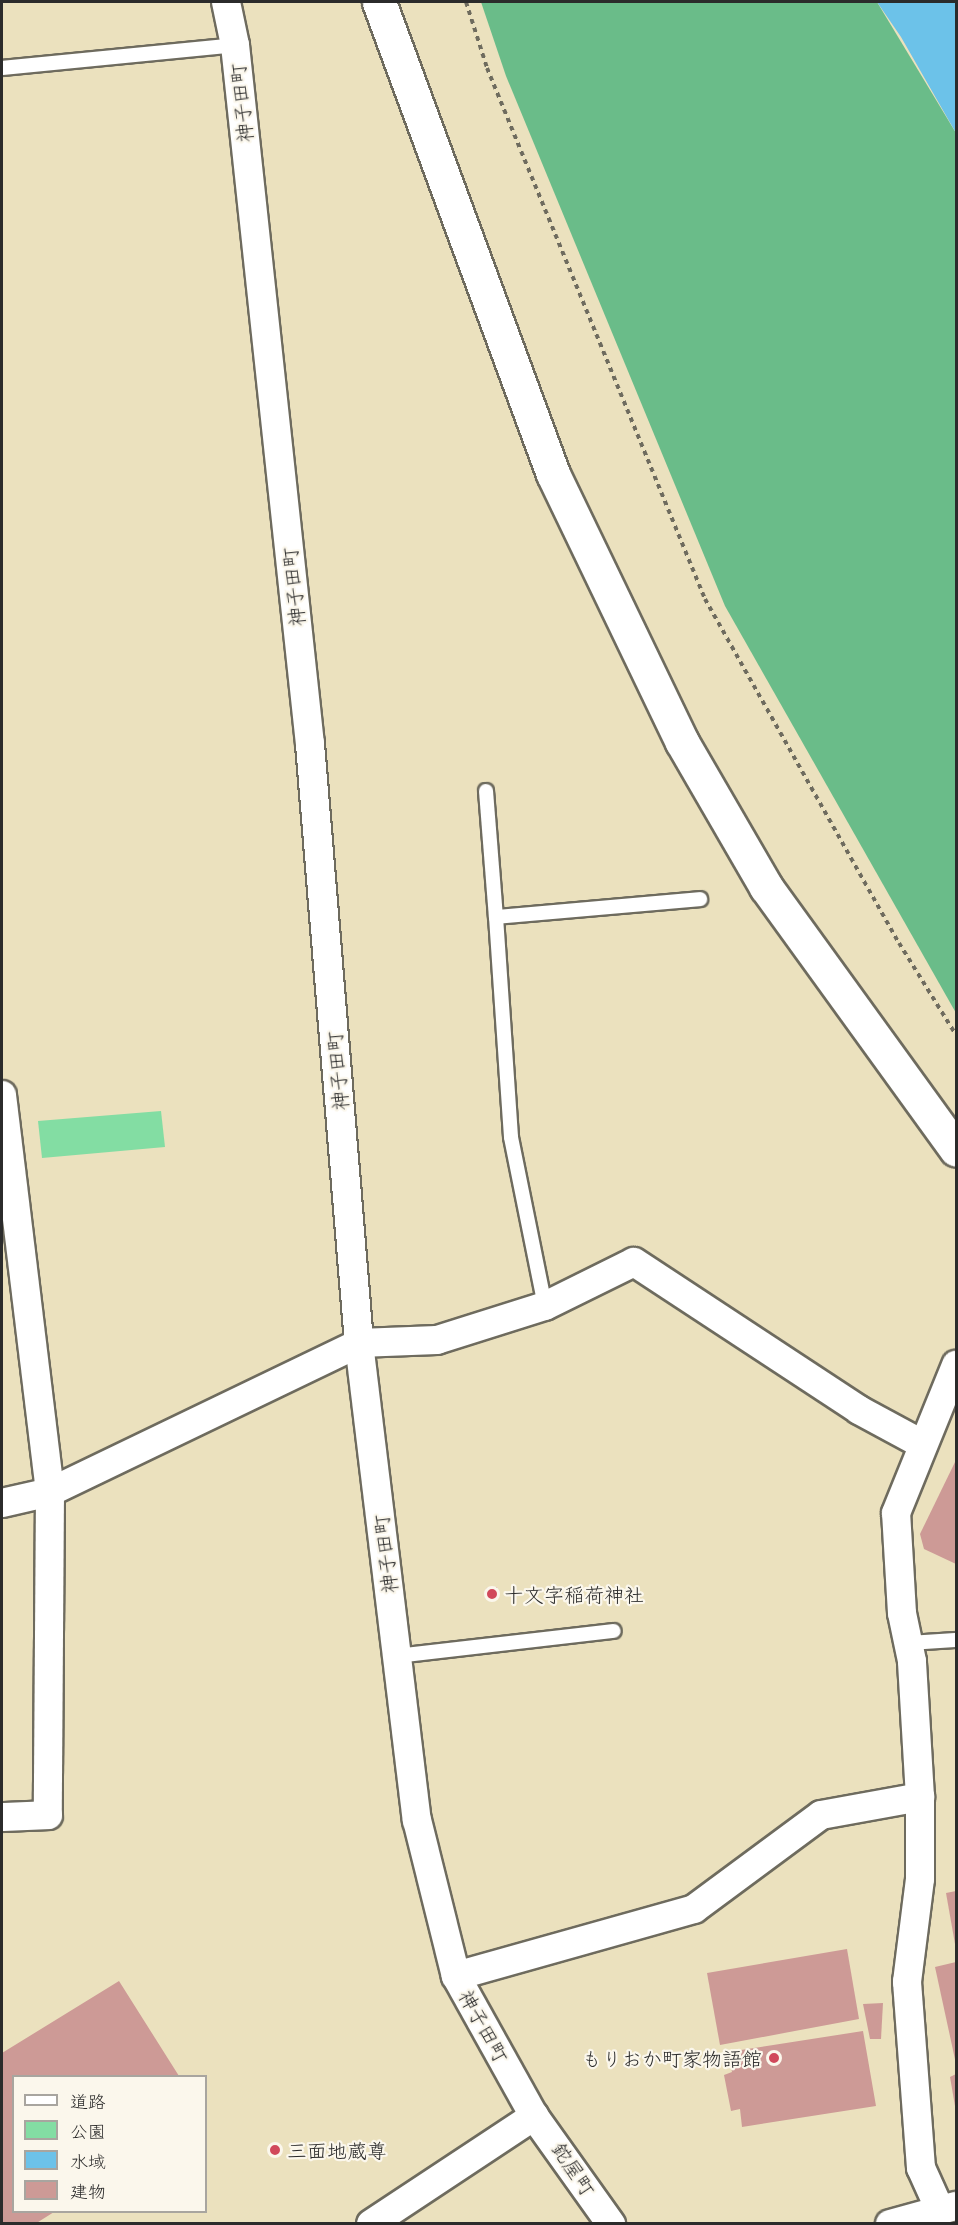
<!DOCTYPE html>
<meta charset="utf-8">
<style>
body{margin:0}
#map{position:relative;width:958px;height:2225px;overflow:hidden;background:#ebe1be;font-family:"Patrick Hand","Klee One",sans-serif}
div>[style]{position:absolute}
.green>*{inset:0;background:#83dda3}
.forest>*{inset:0;background:#6abc89}
.water>*{inset:0;background:#6cc2e9}
.building>*{inset:0;background:#cd9a96}
.path>*{height:4px;margin-top:-2px;transform-origin:0;background:repeating-linear-gradient(90deg,#6e6b5e 0 4.5px,transparent 0 9px)}
.roads{filter:drop-shadow(2px 0 #6e6b5e) drop-shadow(-2px 0 #6e6b5e) drop-shadow(0 2px #6e6b5e) drop-shadow(0 -2px #6e6b5e)}
.service>*{height:14px;margin:-7px;padding:0 7px;transform-origin:7px;border-radius:7px;background:#fff}
.minor>*{height:28px;margin:-14px;padding:0 14px;transform-origin:14px;border-radius:14px;background:#fff}
.tertiary>*{height:33px;margin:-16.5px;padding:0 16.5px;transform-origin:16.5px;border-radius:16.5px;background:#fff}
.dots>*{width:16px;height:16px;translate:-50% -50%;box-sizing:border-box;border:3px solid #fbf7ec;border-radius:50%}
span{translate:-50% -50%;white-space:nowrap;text-align:center;line-height:1.15;-webkit-text-stroke:4.5px #fbf7ec;paint-order:stroke}
.street-label{font-size:20px;color:#2b2b2b}
.poi-label{font-size:20px;color:#2b2b2b}
.left{translate:0 -50%;text-align:left}
.right{translate:-100% -50%;text-align:right}
.frame{position:absolute;inset:0;border:3px solid #2b2b2b;pointer-events:none}
.legend{position:absolute;left:12px;top:2075px;width:195px;height:138px;box-sizing:border-box;background:#fbf7ec;border:2px solid #a8a59f;margin:0;padding:8px 10px;list-style:none;font-size:18px;color:#2b2b2b}
.legend li{display:flex;align-items:center;gap:12px;height:30px}
.legend b{width:30px;border:2px solid #a8a59f}
</style>
<div id="map">
<div class="green">
<div style="clip-path:polygon(161px 1111px,165px 1147px,42px 1158px,38px 1121px)"></div>
</div>
<div class="forest">
<div style="clip-path:polygon(481px 2px,877px 2px,956px 133px,956px 1013px,725px 606px,506px 76px)"></div>
</div>
<div class="water">
<div style="clip-path:polygon(877px 2px,956px 2px,956px 133px,901px 37px)"></div>
</div>
<div class="building">
<div style="clip-path:polygon(956px 1460px,956px 1564px,924px 1549px,920px 1534px)"></div>
<div style="clip-path:polygon(497px 1587px,498px 1599px,488px 1600px,486px 1588px)"></div>
<div style="clip-path:polygon(956px 1891px,956px 1944px,955px 1944px,946px 1893px)"></div>
<div style="clip-path:polygon(847px 1949px,859px 2019px,720px 2045px,707px 1973px)"></div>
<div style="clip-path:polygon(956px 1962px,956px 2064px,935px 1967px)"></div>
<div style="clip-path:polygon(119px 1981px,179px 2076px,14px 2076px,14px 2212px,54px 2212px,35px 2224px,2px 2224px,2px 2053px)"></div>
<div style="clip-path:polygon(883px 2003px,881px 2039px,870px 2039px,863px 2004px)"></div>
<div style="clip-path:polygon(863px 2031px,876px 2106px,742px 2127px,740px 2109px,731px 2111px,724px 2075px,732px 2072px,728px 2052px)"></div>
<div style="clip-path:polygon(956px 2074px,956px 2106px,955px 2106px,950px 2077px)"></div>
</div>
<div class="path">
<div style="left:466px;top:2px;width:69px;rotate:72.3deg"></div>
<div style="left:487px;top:68px;width:574px;rotate:67.68deg"></div>
<div style="left:705px;top:599px;width:395px;rotate:60.6deg"></div>
<div style="left:899px;top:943px;width:108px;rotate:58.2deg"></div>
</div>
<div class="roads">
<div class="service">
<div style="left:2px;top:68px;width:234px;rotate:-5.6deg"></div>
<div style="left:486px;top:791px;width:126px;rotate:85.5deg"></div>
<div style="left:545px;top:1306px;width:172px;rotate:-101.4deg"></div>
<div style="left:511px;top:1137px;width:221px;rotate:-93.9deg"></div>
<div style="left:496px;top:917px;width:205px;rotate:-5deg"></div>
<div style="left:908px;top:1643px;width:48px;rotate:-3.6deg"></div>
<div style="left:397px;top:1656px;width:218px;rotate:-6.6deg"></div>
</div>
<div class="minor">
<div style="left:226px;top:2px;width:44px;rotate:78.2deg"></div>
<div style="left:235px;top:45px;width:703px;rotate:83.88deg"></div>
<div style="left:310px;top:744px;width:601px;rotate:85.32deg"></div>
<div style="left:359px;top:1343px;width:481px;rotate:83.1deg"></div>
<div style="left:417px;top:1820px;width:161px;rotate:76deg"></div>
<div style="left:456px;top:1976px;width:160px;rotate:60.9deg"></div>
<div style="left:534px;top:2116px;width:133px;rotate:54.5deg"></div>
<div style="left:2px;top:1095px;width:400px;rotate:83.1deg"></div>
<div style="left:50px;top:1492px;width:323px;rotate:90.4deg"></div>
<div style="left:48px;top:1815px;width:46px;rotate:177.5deg"></div>
<div style="left:2px;top:1503px;width:49px;rotate:-12.9deg"></div>
<div style="left:50px;top:1492px;width:343px;rotate:-25.7deg"></div>
<div style="left:359px;top:1343px;width:78px;rotate:-2.2deg"></div>
<div style="left:437px;top:1340px;width:113px;rotate:-17.5deg"></div>
<div style="left:545px;top:1306px;width:99px;rotate:-26.3deg"></div>
<div style="left:634px;top:1262px;width:269px;rotate:33.3deg"></div>
<div style="left:859px;top:1410px;width:72px;rotate:28.4deg"></div>
<div style="left:456px;top:1976px;width:247px;rotate:-15.7deg"></div>
<div style="left:694px;top:1909px;width:158px;rotate:-36.5deg"></div>
<div style="left:821px;top:1815px;width:101px;rotate:-10.3deg"></div>
<div style="left:940px;top:2210px;width:46px;rotate:-114.3deg"></div>
<div style="left:921px;top:2168px;width:187px;rotate:-94.3deg"></div>
<div style="left:907px;top:1982px;width:104px;rotate:-82.8deg"></div>
<div style="left:920px;top:1879px;width:82px;rotate:-90deg"></div>
<div style="left:920px;top:1797px;width:136px;rotate:-93.4deg"></div>
<div style="left:912px;top:1661px;width:49px;rotate:-101.8deg"></div>
<div style="left:902px;top:1613px;width:100px;rotate:-93.4deg"></div>
<div style="left:896px;top:1513px;width:160px;rotate:-67.9deg"></div>
<div style="left:371px;top:2224px;width:196px;rotate:-33.5deg"></div>
<div style="left:890px;top:2224px;width:68px;rotate:-15.3deg"></div>
</div>
<div class="tertiary">
<div style="left:379px;top:2px;width:503px;rotate:69.76deg"></div>
<div style="left:553px;top:474px;width:297px;rotate:64.3deg"></div>
<div style="left:682px;top:742px;width:168px;rotate:59.9deg"></div>
<div style="left:766px;top:887px;width:324px;rotate:54.1deg"></div>
</div>
</div>
<div class="dots">
<div style="left:492px;top:1594px;background:#d1495b"></div>
<div style="left:774px;top:2058px;background:#d1495b"></div>
<div style="left:275px;top:2150px;background:#d1495b"></div>
</div>
<div class="street-label">
<span style="left:241px;top:103px;rotate:-96deg">神子田町</span>
<span style="left:293px;top:587px;rotate:-96deg">神子田町</span>
<span style="left:337px;top:1071px;rotate:-95deg">神子田町</span>
<span style="left:385px;top:1554px;rotate:-97deg">神子田町</span>
<span style="left:484px;top:2026px;rotate:61deg">神子田町</span>
<span style="left:574px;top:2169px;rotate:56deg">鉈屋町</span>
</div>
<div class="poi-label">
<span class="left" style="left:504px;top:1594px">十文字稲荷神社</span>
<span class="right" style="left:762px;top:2058px">もりおか町家物語館</span>
<span class="left" style="left:287px;top:2150px">三面地蔵尊</span>
</div>
<div class="frame"></div>
<ul class="legend">
<li><b style="height:8px;background:#fff"></b>道路</li>
<li><b style="height:16px;background:#83dda3"></b>公園</li>
<li><b style="height:16px;background:#6cc2e9"></b>水域</li>
<li><b style="height:16px;background:#cd9a96"></b>建物</li>
</ul>
</div>
